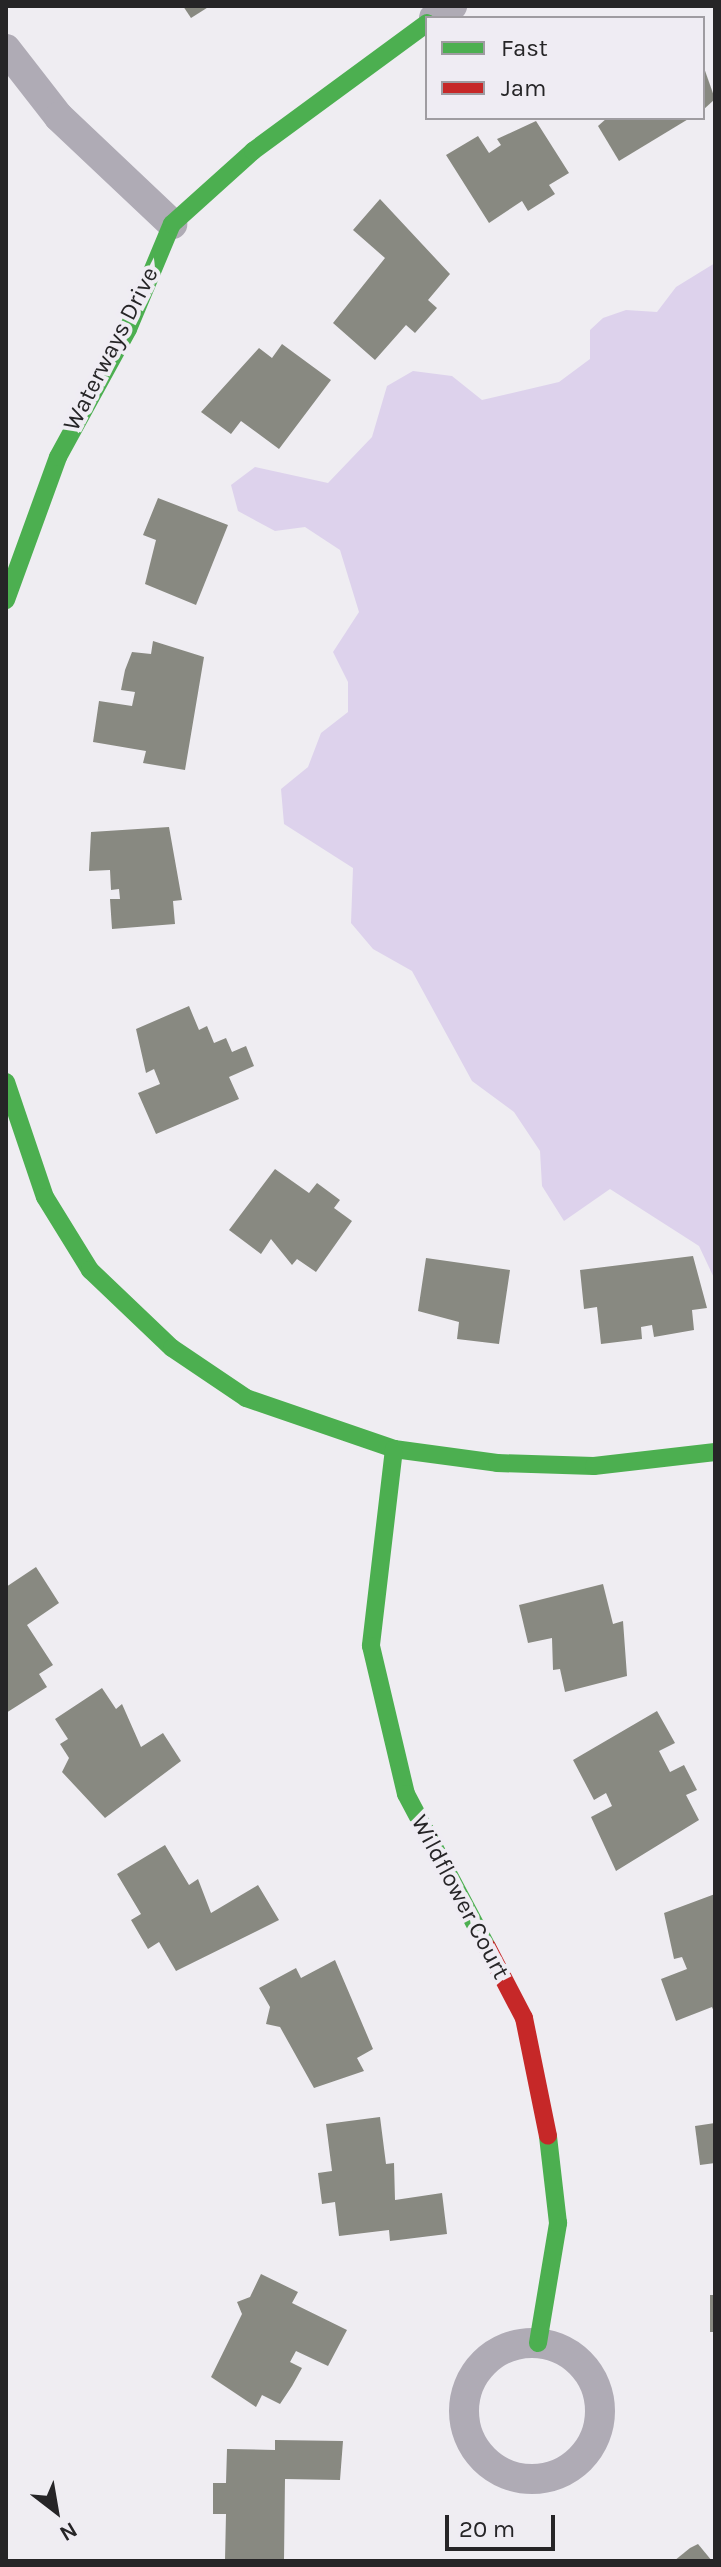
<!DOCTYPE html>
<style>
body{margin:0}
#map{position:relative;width:721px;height:2567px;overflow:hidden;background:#efedf2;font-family:Karla,sans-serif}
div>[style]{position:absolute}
.green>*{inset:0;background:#ddd2ec}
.building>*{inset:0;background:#888981}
.street>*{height:30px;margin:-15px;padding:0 15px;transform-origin:15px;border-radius:15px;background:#afabb5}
.street>.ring{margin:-15px;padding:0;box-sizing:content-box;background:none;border:30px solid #afabb5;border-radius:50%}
.fast>*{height:18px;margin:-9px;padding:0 9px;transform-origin:9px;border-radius:9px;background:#4caf50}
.jam>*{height:18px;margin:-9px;padding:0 9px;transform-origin:9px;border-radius:9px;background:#c62828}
span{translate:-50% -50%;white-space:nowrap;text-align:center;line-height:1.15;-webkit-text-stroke:8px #efecf3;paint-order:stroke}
.street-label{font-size:24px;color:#262527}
.frame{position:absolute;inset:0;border:8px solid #262527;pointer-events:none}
.legend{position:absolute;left:425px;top:16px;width:280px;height:104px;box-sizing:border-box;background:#efecf3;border:2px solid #9f9ca1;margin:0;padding:10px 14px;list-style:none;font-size:24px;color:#262527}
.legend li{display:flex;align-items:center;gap:16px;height:40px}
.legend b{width:40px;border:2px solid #9f9ca1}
.north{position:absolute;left:16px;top:2471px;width:80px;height:80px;-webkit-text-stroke:6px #efecf3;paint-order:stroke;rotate:149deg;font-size:22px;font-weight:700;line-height:32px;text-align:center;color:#262527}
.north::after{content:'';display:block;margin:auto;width:28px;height:36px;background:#262527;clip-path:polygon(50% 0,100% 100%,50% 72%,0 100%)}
.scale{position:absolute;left:445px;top:2515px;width:110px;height:36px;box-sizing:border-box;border:4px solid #262527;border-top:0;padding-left:10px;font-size:24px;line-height:28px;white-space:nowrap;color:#262527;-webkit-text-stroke:6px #efecf3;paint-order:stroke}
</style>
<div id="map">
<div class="green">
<div style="clip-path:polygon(715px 263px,715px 1280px,699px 1246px,610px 1189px,564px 1221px,542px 1186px,540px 1151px,514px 1112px,472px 1081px,412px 971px,373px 949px,351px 923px,353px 868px,284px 824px,281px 789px,308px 767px,321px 733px,348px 712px,348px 682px,333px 652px,359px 612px,340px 550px,305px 527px,275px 531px,238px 511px,231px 485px,255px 467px,328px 483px,372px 437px,387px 386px,413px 371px,452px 376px,482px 400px,559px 382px,590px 359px,590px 330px,603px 318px,626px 310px,657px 312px,676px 287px)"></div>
</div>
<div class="building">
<div style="clip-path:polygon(183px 6px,210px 6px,191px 18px)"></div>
<div style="clip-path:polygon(703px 65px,715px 99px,703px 110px)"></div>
<div style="clip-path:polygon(690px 118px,619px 161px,598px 126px,607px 118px)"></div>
<div style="clip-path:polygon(536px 121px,569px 173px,549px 185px,555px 194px,528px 211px,522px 201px,489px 223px,446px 155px,478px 136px,489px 153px,501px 145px,497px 139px)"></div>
<div style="clip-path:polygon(380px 199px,450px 274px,428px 300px,437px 308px,415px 333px,406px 325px,375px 360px,333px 323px,385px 258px,353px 230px)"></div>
<div style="clip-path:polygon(282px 344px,331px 380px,279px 449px,241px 421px,231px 434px,201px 412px,259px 348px,272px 358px)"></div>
<div style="clip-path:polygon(158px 498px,228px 525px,196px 605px,145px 584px,156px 540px,143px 535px)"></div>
<div style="clip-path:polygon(153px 641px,204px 657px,185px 770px,143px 763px,146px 751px,93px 742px,99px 701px,132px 706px,135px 692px,121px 690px,125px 670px,132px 652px,151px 654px)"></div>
<div style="clip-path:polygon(169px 827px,182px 900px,173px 901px,175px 924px,112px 929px,110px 899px,120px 899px,119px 889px,111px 890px,110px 870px,89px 871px,91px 832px)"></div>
<div style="clip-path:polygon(189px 1006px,199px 1030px,207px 1026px,214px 1043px,226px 1038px,232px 1052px,246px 1046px,254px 1066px,229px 1077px,239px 1099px,156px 1134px,138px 1093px,160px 1084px,154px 1069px,146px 1073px,136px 1029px)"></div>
<div style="clip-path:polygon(275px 1169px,309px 1193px,317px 1183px,340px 1200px,334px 1208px,352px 1221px,316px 1272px,297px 1259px,292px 1265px,271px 1239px,261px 1254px,229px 1230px)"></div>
<div style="clip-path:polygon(693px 1256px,707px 1308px,692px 1310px,694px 1330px,654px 1337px,652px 1325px,641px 1327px,642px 1339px,601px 1344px,597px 1307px,584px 1309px,580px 1270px)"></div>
<div style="clip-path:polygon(426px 1258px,510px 1270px,499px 1344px,457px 1339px,459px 1322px,418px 1311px)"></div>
<div style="clip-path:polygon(36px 1567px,59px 1603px,27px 1625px,53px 1665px,39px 1674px,47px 1687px,6px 1713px,6px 1587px)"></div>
<div style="clip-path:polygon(603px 1584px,613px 1624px,623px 1621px,627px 1676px,565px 1692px,560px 1669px,553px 1670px,552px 1638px,528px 1643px,519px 1605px)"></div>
<div style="clip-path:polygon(102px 1688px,116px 1709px,122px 1704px,141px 1747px,163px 1733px,181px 1761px,105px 1818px,62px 1772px,69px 1758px,60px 1744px,68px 1739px,55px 1719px)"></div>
<div style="clip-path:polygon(657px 1711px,675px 1743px,659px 1751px,670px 1772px,684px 1765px,697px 1790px,686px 1795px,699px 1820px,616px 1871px,591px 1817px,612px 1806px,606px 1793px,594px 1800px,573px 1760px)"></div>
<div style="clip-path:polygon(165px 1845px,189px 1885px,198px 1879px,211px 1913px,258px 1885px,279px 1920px,176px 1971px,159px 1942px,148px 1949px,131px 1920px,141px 1914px,117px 1874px)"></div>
<div style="clip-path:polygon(715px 1894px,715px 2014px,712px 2007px,676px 2021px,661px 1979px,687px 1969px,682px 1957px,674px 1959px,664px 1913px)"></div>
<div style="clip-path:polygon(335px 1960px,373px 2049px,357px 2058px,364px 2071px,314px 2088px,280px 2027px,266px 2024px,270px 2007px,259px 1988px,296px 1968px,301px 1978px)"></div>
<div style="clip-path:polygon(380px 2117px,386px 2164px,394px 2163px,395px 2200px,442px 2193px,447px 2234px,390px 2241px,389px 2230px,339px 2236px,335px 2202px,322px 2204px,318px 2173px,332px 2171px,326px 2124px)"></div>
<div style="clip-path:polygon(715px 2123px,715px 2163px,700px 2165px,695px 2126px)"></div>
<div style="clip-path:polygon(261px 2274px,298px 2292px,292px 2303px,347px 2330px,328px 2366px,296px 2351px,290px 2362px,302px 2368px,292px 2386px,280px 2404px,262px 2395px,256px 2407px,211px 2377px,242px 2314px,237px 2302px,250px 2297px)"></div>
<div style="clip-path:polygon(710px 2295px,715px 2295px,715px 2332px,710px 2332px)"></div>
<div style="clip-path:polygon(275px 2440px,343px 2441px,340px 2480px,285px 2479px,284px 2561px,225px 2560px,226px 2514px,213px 2514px,213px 2483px,226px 2483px,227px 2449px,275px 2450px)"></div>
<div style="clip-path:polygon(698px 2544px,712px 2561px,674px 2561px,690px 2548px)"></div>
</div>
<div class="street">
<div style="left:434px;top:18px;width:22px;rotate:-34deg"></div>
<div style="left:6px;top:49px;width:86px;rotate:52.1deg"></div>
<div style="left:59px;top:117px;width:156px;rotate:43.4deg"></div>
<div class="ring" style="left:464px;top:2343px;width:106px;height:106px"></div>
</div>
<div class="fast">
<div style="left:6px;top:600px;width:152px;rotate:-70deg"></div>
<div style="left:58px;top:457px;width:146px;rotate:-61.3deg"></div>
<div style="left:128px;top:329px;width:114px;rotate:-67.3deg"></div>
<div style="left:172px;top:224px;width:109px;rotate:-42deg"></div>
<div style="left:253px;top:151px;width:216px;rotate:-36.3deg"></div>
<div style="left:6px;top:1082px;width:121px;rotate:71.3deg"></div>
<div style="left:45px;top:1197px;width:86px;rotate:58.3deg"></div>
<div style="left:90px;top:1270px;width:113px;rotate:43.6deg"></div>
<div style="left:172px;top:1348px;width:89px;rotate:34deg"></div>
<div style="left:246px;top:1398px;width:157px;rotate:19deg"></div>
<div style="left:394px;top:1449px;width:104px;rotate:7.7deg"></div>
<div style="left:497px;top:1463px;width:97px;rotate:1.8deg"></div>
<div style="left:594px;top:1466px;width:122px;rotate:-6.6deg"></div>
<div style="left:394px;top:1449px;width:198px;rotate:96.7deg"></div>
<div style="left:371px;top:1646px;width:152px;rotate:76.7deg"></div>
<div style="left:406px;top:1794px;width:173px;rotate:62.1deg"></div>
<div style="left:538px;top:2343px;width:122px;rotate:-80.5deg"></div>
<div style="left:558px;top:2223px;width:88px;rotate:-96.6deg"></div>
</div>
<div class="jam">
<div style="left:487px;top:1947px;width:80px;rotate:62.5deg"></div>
<div style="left:524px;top:2018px;width:120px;rotate:78.5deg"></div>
</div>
<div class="street-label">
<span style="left:111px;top:349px;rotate:-63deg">Waterways Drive</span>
<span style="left:460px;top:1897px;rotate:62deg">Wildflower Court</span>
</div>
<div class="frame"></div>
<ul class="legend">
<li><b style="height:10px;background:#4caf50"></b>Fast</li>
<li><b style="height:10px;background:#c62828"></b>Jam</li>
</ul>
<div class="north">N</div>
<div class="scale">20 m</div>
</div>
